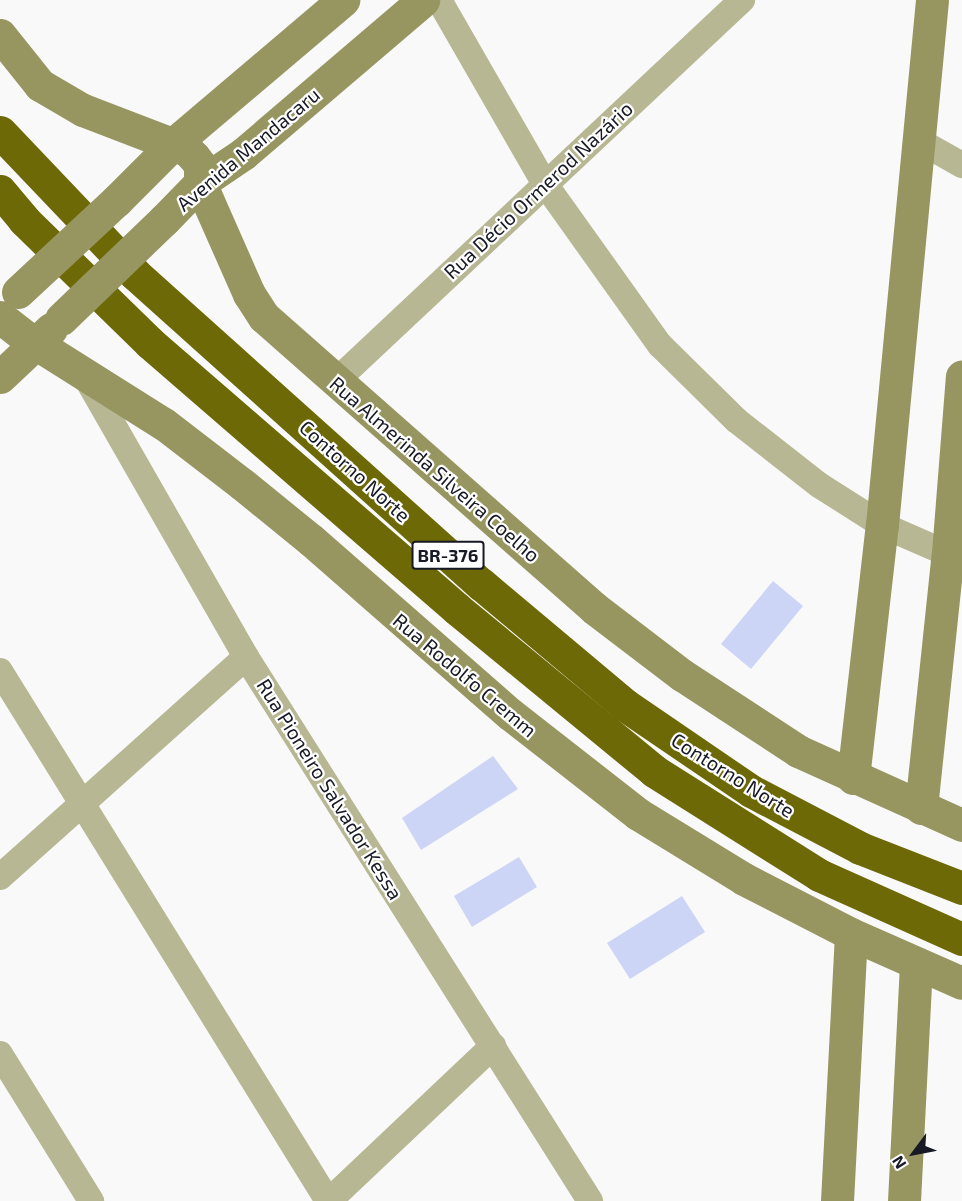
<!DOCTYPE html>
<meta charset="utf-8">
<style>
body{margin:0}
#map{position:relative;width:962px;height:1201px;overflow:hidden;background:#f9f9f9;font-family:"Exo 2",sans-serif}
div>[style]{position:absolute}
.building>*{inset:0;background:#cdd5f7}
.street>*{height:26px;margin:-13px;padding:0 13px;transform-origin:13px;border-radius:13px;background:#b7b794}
.secondary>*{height:33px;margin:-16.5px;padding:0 16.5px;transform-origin:16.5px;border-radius:16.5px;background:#979661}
.highway>*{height:33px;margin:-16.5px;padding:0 16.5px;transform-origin:16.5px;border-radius:16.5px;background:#6d6906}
.secondary-bridge>*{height:33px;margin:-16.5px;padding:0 16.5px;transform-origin:16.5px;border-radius:16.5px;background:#979661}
span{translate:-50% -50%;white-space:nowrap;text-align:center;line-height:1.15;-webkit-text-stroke:4.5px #fff;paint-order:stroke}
.shield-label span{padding:2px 4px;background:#fff;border:2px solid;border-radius:4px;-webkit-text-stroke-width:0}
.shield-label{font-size:18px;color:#171925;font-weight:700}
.street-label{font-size:20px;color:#171925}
.north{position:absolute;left:884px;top:1123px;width:60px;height:60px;-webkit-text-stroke:4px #fff;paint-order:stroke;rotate:238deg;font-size:16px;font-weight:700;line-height:24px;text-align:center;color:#171925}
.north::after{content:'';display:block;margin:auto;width:21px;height:27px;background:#171925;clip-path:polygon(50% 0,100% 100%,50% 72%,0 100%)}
</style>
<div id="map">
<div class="building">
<div style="clip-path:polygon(773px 581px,803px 606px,751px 669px,721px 644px)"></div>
<div style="clip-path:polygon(493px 756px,518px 789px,421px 850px,402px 818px)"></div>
<div style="clip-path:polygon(519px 857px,537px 887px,472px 927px,454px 896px)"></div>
<div style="clip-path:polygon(682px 896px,705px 932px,630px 979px,607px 943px)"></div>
</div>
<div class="street">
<div style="left:439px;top:0;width:212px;rotate:60.1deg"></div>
<div style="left:545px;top:184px;width:198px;rotate:54.5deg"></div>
<div style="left:660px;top:345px;width:107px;rotate:44.6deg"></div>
<div style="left:736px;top:420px;width:105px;rotate:38.1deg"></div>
<div style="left:819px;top:485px;width:75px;rotate:32.4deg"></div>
<div style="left:882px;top:525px;width:87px;rotate:23.6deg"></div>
<div style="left:916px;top:139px;width:53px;rotate:29.5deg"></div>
<div style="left:84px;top:374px;width:326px;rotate:60.2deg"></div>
<div style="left:246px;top:657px;width:644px;rotate:57.69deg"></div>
<div style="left:336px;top:381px;width:557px;rotate:-43.18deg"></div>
<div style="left:0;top:671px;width:623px;rotate:58.25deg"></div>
<div style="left:0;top:877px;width:330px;rotate:-41.8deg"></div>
<div style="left:0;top:1054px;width:173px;rotate:58.2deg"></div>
<div style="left:329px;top:1201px;width:226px;rotate:-43.4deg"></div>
</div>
<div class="secondary">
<div style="left:0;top:35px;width:64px;rotate:51.3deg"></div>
<div style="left:40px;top:85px;width:50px;rotate:30.2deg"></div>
<div style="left:83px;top:110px;width:111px;rotate:21deg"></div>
<div style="left:187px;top:150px;width:10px;rotate:45deg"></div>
<div style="left:194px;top:157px;width:10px;rotate:53deg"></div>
<div style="left:200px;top:165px;width:18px;rotate:90deg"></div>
<div style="left:200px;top:183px;width:121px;rotate:66.2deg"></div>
<div style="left:249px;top:294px;width:27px;rotate:57deg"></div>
<div style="left:264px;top:317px;width:440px;rotate:41.4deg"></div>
<div style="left:594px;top:608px;width:111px;rotate:37.3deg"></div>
<div style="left:682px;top:675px;width:139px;rotate:33.2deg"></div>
<div style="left:798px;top:751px;width:180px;rotate:24.3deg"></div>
<div style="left:116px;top:201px;width:78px;rotate:-45deg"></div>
<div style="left:171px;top:146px;width:226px;rotate:-40.3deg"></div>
<div style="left:164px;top:220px;width:52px;rotate:-45.8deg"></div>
<div style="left:200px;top:183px;width:52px;rotate:-34deg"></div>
<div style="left:243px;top:154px;width:237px;rotate:-40.5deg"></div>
<div style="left:0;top:317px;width:31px;rotate:38deg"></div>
<div style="left:24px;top:336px;width:165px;rotate:32.2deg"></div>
<div style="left:164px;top:424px;width:98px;rotate:37.6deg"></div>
<div style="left:242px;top:484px;width:89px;rotate:39.1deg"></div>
<div style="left:311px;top:540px;width:264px;rotate:41.2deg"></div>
<div style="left:510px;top:714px;width:162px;rotate:38deg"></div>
<div style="left:638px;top:814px;width:124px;rotate:31.5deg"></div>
<div style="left:744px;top:879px;width:120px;rotate:27.2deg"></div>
<div style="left:851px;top:934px;width:121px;rotate:23.8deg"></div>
<div style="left:0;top:377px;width:70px;rotate:-43.3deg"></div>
<div style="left:853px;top:778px;width:255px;rotate:-83.5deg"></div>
<div style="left:882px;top:525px;width:527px;rotate:-84.56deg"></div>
<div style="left:921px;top:808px;width:256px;rotate:-84deg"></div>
<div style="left:948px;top:553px;width:177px;rotate:-85.5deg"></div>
<div style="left:837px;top:1201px;width:267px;rotate:-87deg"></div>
<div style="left:904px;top:1201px;width:238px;rotate:-87.1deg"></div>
</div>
<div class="highway">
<div style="left:0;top:132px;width:196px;rotate:46.4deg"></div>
<div style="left:135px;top:274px;width:465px;rotate:41.9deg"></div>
<div style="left:481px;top:584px;width:188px;rotate:40deg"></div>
<div style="left:625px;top:705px;width:153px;rotate:34.3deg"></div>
<div style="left:751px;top:791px;width:123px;rotate:27.6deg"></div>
<div style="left:860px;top:848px;width:110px;rotate:21.4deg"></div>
<div style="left:0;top:191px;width:38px;rotate:50deg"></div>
<div style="left:24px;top:220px;width:176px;rotate:44.3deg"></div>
<div style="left:150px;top:343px;width:406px;rotate:40.9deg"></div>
<div style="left:457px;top:609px;width:255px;rotate:39.4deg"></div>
<div style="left:654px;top:771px;width:195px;rotate:32.2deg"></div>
<div style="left:819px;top:875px;width:157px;rotate:24.1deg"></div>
</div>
<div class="secondary-bridge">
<div style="left:18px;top:292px;width:134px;rotate:-42.9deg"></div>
<div style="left:61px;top:319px;width:143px;rotate:-43.9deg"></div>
</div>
<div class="shield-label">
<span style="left:448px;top:555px">BR-376</span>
</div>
<div class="street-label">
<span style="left:248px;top:149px;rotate:-40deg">Avenida Mandacaru</span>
<span style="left:538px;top:190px;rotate:-43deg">Rua Décio Ormerod Nazário</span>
<span style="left:435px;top:469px;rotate:41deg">Rua Almerinda Silveira Coelho</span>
<span style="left:355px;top:471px;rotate:42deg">Contorno Norte</span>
<span style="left:465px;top:675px;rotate:40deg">Rua Rodolfo Cremm</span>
<span style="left:733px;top:775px;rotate:32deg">Contorno Norte</span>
<span style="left:330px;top:789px;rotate:58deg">Rua Pioneiro Salvador Kessa</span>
</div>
<div class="north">N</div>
</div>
